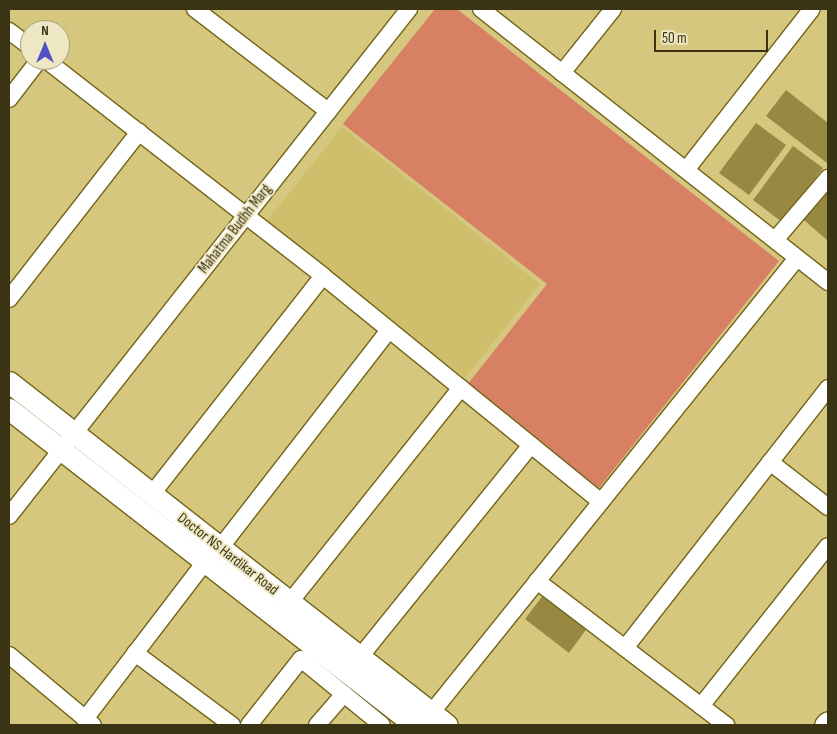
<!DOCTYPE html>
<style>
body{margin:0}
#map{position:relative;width:837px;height:734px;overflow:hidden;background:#d5c77e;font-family:"Sofia Sans Condensed",sans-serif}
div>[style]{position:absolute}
.built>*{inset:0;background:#cfbf6c}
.green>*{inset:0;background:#d88064}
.building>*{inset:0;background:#978941}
.roads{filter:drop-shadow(1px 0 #746619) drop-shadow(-1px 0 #746619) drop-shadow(0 1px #746619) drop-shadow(0 -1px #746619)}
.minor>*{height:16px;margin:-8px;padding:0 8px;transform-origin:8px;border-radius:8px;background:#fff}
.tertiary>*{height:21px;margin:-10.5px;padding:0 10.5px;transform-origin:10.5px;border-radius:10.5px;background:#fff}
span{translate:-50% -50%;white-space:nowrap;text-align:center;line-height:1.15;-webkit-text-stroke:4px #eee7c3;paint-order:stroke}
.street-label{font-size:15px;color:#3a3415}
.frame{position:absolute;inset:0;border:10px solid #3a3415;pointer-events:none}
.north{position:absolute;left:20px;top:20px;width:50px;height:50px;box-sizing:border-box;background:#eee7c3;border:1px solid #a69f7d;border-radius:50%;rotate:0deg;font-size:14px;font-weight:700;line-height:20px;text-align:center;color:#3a3415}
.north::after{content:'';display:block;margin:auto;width:18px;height:22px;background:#5250c6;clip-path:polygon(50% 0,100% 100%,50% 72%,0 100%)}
.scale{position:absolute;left:654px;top:30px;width:114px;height:22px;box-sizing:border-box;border:2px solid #3a3415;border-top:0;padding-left:6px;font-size:15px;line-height:18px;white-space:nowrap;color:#3a3415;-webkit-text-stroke:4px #eee7c3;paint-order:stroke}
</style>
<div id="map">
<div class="built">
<div style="clip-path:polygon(342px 127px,540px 284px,465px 378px,266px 222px)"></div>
</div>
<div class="green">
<div style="clip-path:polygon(435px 9px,457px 9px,779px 261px,599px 488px,467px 385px,547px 284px,343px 124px)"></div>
</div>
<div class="building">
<div style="clip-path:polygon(786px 90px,828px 123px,827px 163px,766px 116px)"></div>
<div style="clip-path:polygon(756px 123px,786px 145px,749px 195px,719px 173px)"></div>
<div style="clip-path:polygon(793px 146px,823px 168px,782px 222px,753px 200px)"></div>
<div style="clip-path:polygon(828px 191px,828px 241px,804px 220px)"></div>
<div style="clip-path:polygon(544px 594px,588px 627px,569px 653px,525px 619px)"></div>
</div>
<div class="roads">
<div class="minor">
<div style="left:195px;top:9px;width:168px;rotate:37.5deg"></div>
<div style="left:481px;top:9px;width:442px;rotate:38.2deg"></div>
<div style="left:9px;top:31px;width:26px;rotate:37deg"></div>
<div style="left:46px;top:60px;width:351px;rotate:37.9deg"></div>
<div style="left:323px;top:276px;width:358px;rotate:39.1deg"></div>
<div style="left:562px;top:73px;width:82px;rotate:-51.4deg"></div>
<div style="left:9px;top:99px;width:49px;rotate:-52.4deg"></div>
<div style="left:686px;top:170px;width:204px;rotate:-52deg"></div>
<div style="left:775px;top:240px;width:82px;rotate:-49.5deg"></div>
<div style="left:9px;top:299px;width:212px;rotate:-52.1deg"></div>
<div style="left:770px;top:462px;width:73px;rotate:37.8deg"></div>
<div style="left:152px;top:494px;width:277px;rotate:-51.9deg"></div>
<div style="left:9px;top:516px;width:646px;rotate:-51.73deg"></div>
<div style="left:220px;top:548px;width:276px;rotate:-52.2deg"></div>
<div style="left:537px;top:581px;width:238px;rotate:37.3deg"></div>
<div style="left:290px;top:602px;width:274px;rotate:-51.4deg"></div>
<div style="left:625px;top:648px;width:330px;rotate:-52deg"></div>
<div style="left:135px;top:653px;width:121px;rotate:36.6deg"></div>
<div style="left:9px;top:655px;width:109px;rotate:39.8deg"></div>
<div style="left:360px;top:657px;width:272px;rotate:-51.1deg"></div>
<div style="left:701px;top:706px;width:204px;rotate:-51.6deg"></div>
<div style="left:85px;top:719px;width:198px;rotate:-52.6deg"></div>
<div style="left:424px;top:722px;width:595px;rotate:-51.2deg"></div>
<div style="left:249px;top:725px;width:84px;rotate:-51.8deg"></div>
<div style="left:301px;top:659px;width:104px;rotate:39.2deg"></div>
<div style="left:317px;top:725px;width:41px;rotate:-48.9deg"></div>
</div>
<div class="tertiary">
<div style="left:9px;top:382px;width:556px;rotate:38.06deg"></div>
<div style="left:9px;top:409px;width:514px;rotate:37.89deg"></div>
<div style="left:825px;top:725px;width:4px;rotate:-45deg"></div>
</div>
</div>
<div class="street-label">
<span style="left:235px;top:229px;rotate:-52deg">Mahatma Budhh Marg</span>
<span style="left:228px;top:554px;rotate:38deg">Doctor NS Hardikar Road</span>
</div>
<div class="frame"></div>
<div class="north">N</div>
<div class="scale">50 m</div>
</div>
